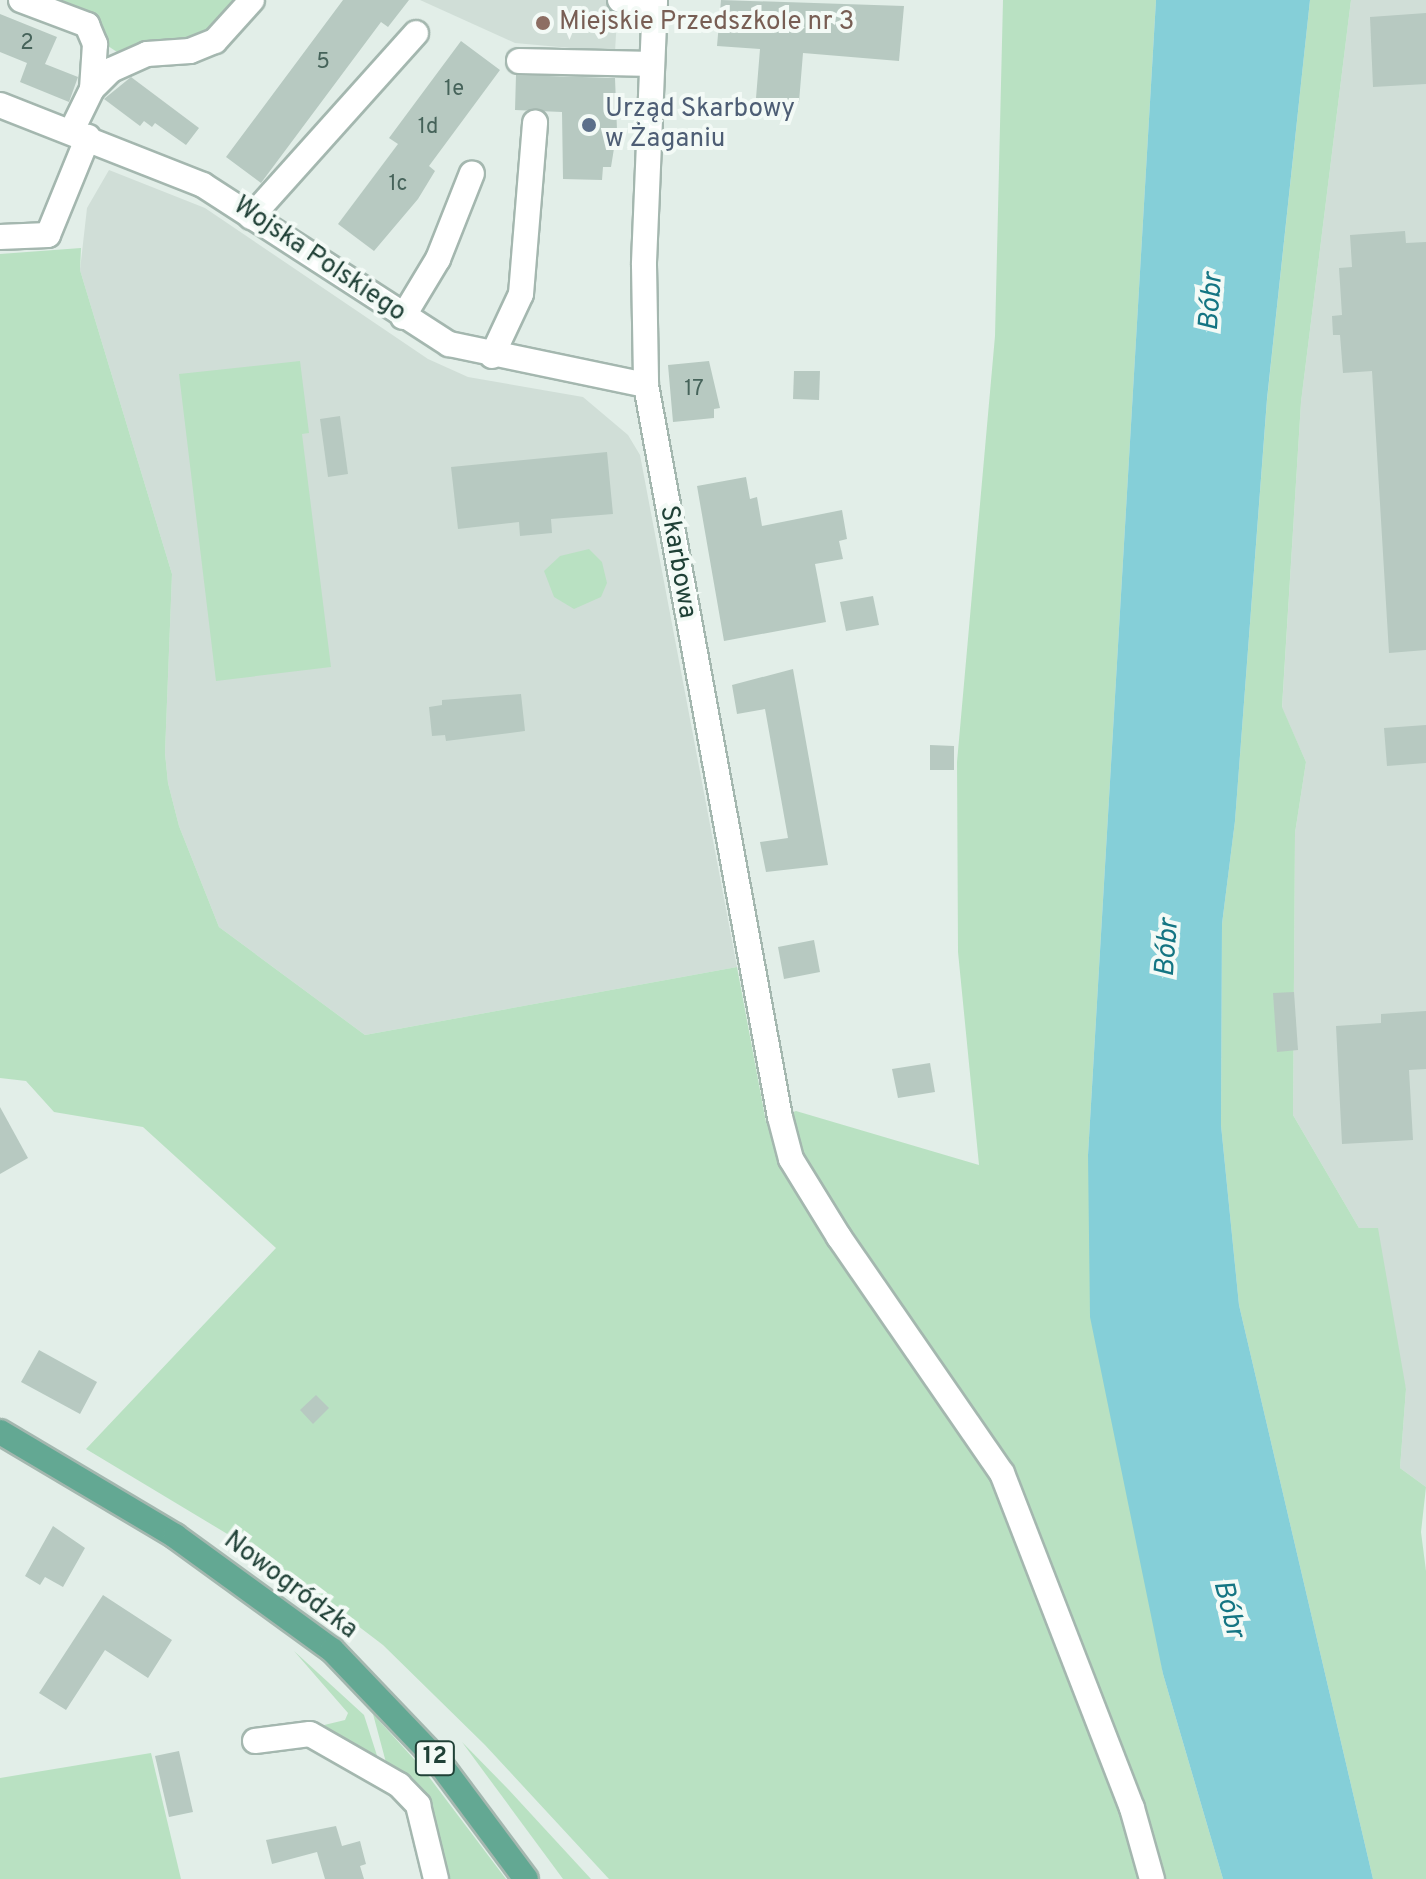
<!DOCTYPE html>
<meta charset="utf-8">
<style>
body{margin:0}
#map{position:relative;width:1426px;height:1879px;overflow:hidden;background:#e2eee8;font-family:Overpass,sans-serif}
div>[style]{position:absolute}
.built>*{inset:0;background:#d0ded7}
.green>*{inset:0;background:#b9e1c2}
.water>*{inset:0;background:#85cfd8}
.building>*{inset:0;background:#b7c9c1}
.roads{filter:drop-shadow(2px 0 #a4b7af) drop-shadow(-2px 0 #a4b7af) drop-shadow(0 2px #a4b7af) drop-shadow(0 -2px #a4b7af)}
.minor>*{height:24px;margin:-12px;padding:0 12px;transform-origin:12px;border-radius:12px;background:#fff}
.major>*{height:24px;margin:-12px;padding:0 12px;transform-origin:12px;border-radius:12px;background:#63a893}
.dots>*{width:22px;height:22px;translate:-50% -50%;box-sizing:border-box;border:4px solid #f3faf6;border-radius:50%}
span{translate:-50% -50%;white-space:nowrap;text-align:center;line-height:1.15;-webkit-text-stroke:8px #f3faf6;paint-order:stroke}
.number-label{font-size:22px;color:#46635a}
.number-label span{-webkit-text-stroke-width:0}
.shield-label span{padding:2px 6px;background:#f3faf6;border:2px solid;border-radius:6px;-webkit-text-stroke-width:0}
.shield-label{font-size:24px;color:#204137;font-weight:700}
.education-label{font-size:26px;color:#785e54}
.left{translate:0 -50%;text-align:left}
.service-label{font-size:26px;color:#4e5e75}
.street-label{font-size:26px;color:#204137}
.water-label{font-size:28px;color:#147583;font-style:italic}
</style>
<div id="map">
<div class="built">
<div style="clip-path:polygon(420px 0,618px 0,615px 52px,515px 43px)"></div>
<div style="clip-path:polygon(1351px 0,1426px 0,1426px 1487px,1400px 1468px,1406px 1389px,1359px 1228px,1293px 1115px,1295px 833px,1306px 762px,1282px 708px,1301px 402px)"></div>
<div style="clip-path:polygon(109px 170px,205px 208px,428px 359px,468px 377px,583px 397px,628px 435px,640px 455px,737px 967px,365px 1035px,219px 927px,179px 826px,168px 783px,165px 753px,172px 574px,80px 270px,87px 208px)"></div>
</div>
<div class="green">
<div style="clip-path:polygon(39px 0,246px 0,205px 39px,117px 52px)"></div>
<div style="clip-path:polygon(1003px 0,1156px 0,1088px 1155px,1163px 1674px,1223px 1879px,609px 1879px,485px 1745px,383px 1645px,274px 1562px,86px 1449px,276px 1248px,143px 1127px,54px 1112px,26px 1081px,0 1078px,0 254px,81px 248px,80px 270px,172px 574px,165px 753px,168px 783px,179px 826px,219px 927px,365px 1035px,737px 967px,766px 1122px,796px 1111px,979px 1165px,958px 952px,957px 762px,995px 336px)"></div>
<div style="clip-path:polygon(1310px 0,1351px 0,1301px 402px,1282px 707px,1306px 762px,1295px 833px,1293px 1115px,1359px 1228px,1378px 1228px,1406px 1389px,1400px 1468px,1426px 1487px,1421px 1532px,1426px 1571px,1426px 1879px,1373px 1879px,1239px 1305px,1221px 1125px,1222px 924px,1235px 821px,1267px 400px)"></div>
<div style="clip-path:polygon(300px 361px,309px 433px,302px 434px,331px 667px,216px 681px,179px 374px)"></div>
<div style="clip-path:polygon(589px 549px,602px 562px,607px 583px,601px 597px,574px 609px,554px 597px,544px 571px,560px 556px)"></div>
<div style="clip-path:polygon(294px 1651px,364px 1715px,380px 1765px,316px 1727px,345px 1720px,348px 1713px)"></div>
<div style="clip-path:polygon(373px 1714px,423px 1769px,506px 1879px,450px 1879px,430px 1809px,388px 1770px)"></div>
<div style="clip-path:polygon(462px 1742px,508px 1789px,591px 1879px,563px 1879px)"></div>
<div style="clip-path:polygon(151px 1753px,181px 1879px,0 1879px,0 1778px)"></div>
</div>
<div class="water">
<div style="clip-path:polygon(1156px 0,1310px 0,1267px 399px,1235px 821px,1222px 924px,1221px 1125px,1239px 1305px,1373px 1879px,1223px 1879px,1163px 1674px,1090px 1317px,1088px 1155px)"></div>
</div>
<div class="building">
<div style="clip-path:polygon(343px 0,409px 0,388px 27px,381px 22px,261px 183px,226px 157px)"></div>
<div style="clip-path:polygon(721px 0,904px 6px,899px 61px,803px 53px,799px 102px,756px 98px,760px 49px,717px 46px)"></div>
<div style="clip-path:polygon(1426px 13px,1426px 84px,1373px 87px,1370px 17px)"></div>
<div style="clip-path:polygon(0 14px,57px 37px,45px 64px,78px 77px,69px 102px,20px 82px,27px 63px,0 52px)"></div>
<div style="clip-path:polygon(461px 41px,500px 70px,429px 166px,435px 171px,418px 199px,374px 251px,338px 224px,398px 144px,389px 138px)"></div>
<div style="clip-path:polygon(516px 75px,615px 78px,617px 130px,611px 167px,603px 167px,602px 180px,563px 179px,562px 112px,515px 110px)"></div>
<div style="clip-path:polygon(131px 77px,199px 128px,186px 145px,155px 123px,152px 127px,144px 121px,140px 126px,104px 99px)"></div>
<div style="clip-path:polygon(1405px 231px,1406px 243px,1426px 242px,1426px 650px,1389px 653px,1372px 371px,1343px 373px,1340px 335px,1333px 335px,1332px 316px,1342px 315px,1339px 268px,1352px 267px,1350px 235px)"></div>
<div style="clip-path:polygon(709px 361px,720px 408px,714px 409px,714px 418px,673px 422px,668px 365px)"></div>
<div style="clip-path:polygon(794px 371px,820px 371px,819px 400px,793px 399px)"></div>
<div style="clip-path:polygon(340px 416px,348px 474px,328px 477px,320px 419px)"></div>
<div style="clip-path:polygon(607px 452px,613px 514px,551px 519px,552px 533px,520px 536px,519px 522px,458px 529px,451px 467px)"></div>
<div style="clip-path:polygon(746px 477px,750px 499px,757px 497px,762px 526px,842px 510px,847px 539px,839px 541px,843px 559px,815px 564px,826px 622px,724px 641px,697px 486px)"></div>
<div style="clip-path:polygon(873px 596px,879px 625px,846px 631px,840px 602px)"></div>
<div style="clip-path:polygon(793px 669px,828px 865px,766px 872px,760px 842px,788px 838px,765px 709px,737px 714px,732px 685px)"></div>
<div style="clip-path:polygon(521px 694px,525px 731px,446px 741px,445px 735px,432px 736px,429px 707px,442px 705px,442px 700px)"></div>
<div style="clip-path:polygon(1426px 725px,1426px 763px,1387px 766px,1384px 728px)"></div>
<div style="clip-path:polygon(930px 745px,954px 746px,954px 770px,930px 770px)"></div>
<div style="clip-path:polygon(814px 940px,820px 972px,784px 979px,778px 947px)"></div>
<div style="clip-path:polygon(1294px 992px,1298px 1050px,1277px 1052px,1273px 993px)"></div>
<div style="clip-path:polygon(1426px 1011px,1426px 1069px,1409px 1070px,1413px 1140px,1342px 1144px,1336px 1026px,1381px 1023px,1381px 1014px)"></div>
<div style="clip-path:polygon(930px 1063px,935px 1092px,898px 1098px,892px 1069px)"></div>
<div style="clip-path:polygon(0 1107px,28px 1158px,0 1174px)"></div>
<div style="clip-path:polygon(39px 1350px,97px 1382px,80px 1414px,21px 1382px)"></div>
<div style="clip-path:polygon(316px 1395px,329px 1408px,313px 1424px,300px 1410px)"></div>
<div style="clip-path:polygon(53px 1526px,85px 1548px,63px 1587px,45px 1577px,40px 1585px,25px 1576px)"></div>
<div style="clip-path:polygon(103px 1595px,172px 1640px,148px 1678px,105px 1650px,66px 1710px,39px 1693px)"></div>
<div style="clip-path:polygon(179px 1751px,193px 1812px,169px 1817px,155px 1756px)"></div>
<div style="clip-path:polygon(336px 1826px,342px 1846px,360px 1841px,366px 1864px,360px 1866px,364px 1879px,325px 1879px,317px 1852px,272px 1864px,266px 1840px)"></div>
</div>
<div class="roads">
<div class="minor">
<div style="left:21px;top:0;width:71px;rotate:20.7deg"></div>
<div style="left:87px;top:25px;width:21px;rotate:67deg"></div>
<div style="left:95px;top:44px;width:45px;rotate:93.8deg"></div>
<div style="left:620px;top:0;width:35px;rotate:3deg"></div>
<div style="left:655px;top:0;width:265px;rotate:92.4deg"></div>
<div style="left:644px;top:265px;width:120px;rotate:89deg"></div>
<div style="left:646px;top:385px;width:744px;rotate:79.63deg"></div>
<div style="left:780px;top:1117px;width:43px;rotate:75.3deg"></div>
<div style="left:791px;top:1159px;width:92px;rotate:58.4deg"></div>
<div style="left:839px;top:1237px;width:287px;rotate:55.4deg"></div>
<div style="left:1002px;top:1473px;width:359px;rotate:68.8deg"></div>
<div style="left:1132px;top:1808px;width:74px;rotate:74.3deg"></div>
<div style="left:519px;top:61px;width:133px;rotate:1.3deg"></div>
<div style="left:0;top:105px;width:218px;rotate:21.5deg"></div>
<div style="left:203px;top:185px;width:293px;rotate:32.9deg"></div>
<div style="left:449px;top:344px;width:201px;rotate:11.8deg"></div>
<div style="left:72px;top:130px;width:46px;rotate:-64deg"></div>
<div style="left:92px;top:89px;width:27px;rotate:-45deg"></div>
<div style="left:111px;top:70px;width:39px;rotate:-24deg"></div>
<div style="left:147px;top:54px;width:43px;rotate:-4deg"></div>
<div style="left:190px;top:51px;width:27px;rotate:-22deg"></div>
<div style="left:215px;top:41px;width:55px;rotate:-47.9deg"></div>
<div style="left:251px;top:217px;width:247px;rotate:-48.1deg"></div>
<div style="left:0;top:237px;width:48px;rotate:-2.4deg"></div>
<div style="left:48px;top:235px;width:106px;rotate:-67.8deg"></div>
<div style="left:403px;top:317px;width:68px;rotate:-58.9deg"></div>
<div style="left:438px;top:259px;width:92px;rotate:-68.4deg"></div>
<div style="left:492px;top:356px;width:68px;rotate:-64.9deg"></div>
<div style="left:521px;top:294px;width:172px;rotate:-85.3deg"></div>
<div style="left:255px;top:1741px;width:55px;rotate:-7.3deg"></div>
<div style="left:310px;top:1734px;width:103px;rotate:29.8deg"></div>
<div style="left:399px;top:1785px;width:28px;rotate:46deg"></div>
<div style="left:418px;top:1805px;width:76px;rotate:76.3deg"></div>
</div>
<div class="major">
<div style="left:0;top:1432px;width:204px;rotate:30.7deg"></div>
<div style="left:175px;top:1536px;width:194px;rotate:36deg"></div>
<div style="left:332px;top:1650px;width:153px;rotate:46.3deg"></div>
<div style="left:438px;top:1761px;width:147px;rotate:53.3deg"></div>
</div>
</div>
<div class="dots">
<div style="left:543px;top:23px;background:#8d6e63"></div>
<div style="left:589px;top:125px;background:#5c6f8a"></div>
</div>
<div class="number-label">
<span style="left:27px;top:44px">2</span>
<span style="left:323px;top:63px">5</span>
<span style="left:454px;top:90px">1e</span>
<span style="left:428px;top:128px">1d</span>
<span style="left:398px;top:185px">1c</span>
<span style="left:694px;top:390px">17</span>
</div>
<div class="shield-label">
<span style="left:435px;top:1758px">12</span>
</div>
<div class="education-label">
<span class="left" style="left:559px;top:23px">Miejskie Przedszkole nr 3</span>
</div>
<div class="service-label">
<span class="left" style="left:605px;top:125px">Urząd Skarbowy<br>w Żaganiu</span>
</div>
<div class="street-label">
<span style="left:319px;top:260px;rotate:34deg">Wojska Polskiego</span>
<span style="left:677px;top:562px;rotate:80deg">Skarbowa</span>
<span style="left:290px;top:1586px;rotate:37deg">Nowogródzka</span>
</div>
<div class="water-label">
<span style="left:1212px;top:302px;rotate:-86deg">Bóbr</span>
<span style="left:1168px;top:948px;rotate:-86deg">Bóbr</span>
<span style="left:1228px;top:1609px;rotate:76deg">Bóbr</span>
</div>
</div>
